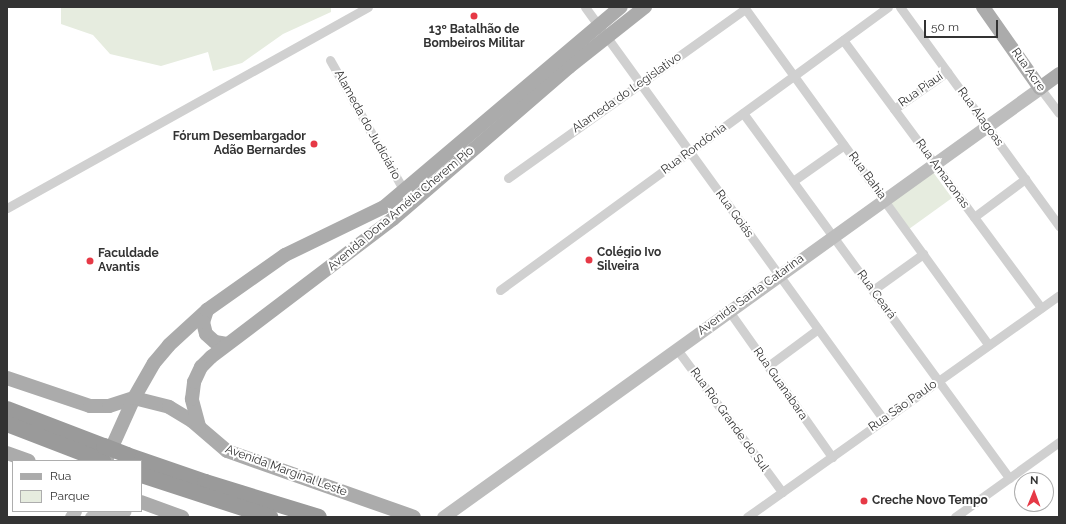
<!DOCTYPE html>
<meta charset="utf-8">
<style>
body{margin:0}
#map{position:relative;width:1066px;height:524px;overflow:hidden;background:#fff;font-family:Raleway,sans-serif}
div>[style]{position:absolute}
.green>*{inset:0;background:#e6ecdf}
.street>*{height:9px;margin:-4.5px;padding:0 4.5px;transform-origin:4.5px;border-radius:4.5px;background:#d0d0d0}
.secondary>*{height:13px;margin:-6.5px;padding:0 6.5px;transform-origin:6.5px;border-radius:6.5px;background:#bdbdbd}
.primary>*{height:14px;margin:-7px;padding:0 7px;transform-origin:7px;border-radius:7px;background:#ababab}
.highway>*{height:16px;margin:-8px;padding:0 8px;transform-origin:8px;border-radius:8px;background:#9a9a9a}
.highway-bridge>*{height:16px;margin:-8px;padding:0 8px;transform-origin:8px;border-radius:8px;background:#9a9a9a}
.dots>*{width:11px;height:11px;translate:-50% -50%;box-sizing:border-box;border:2px solid #fff;border-radius:50%}
span{translate:-50% -50%;white-space:nowrap;text-align:center;line-height:1.15;-webkit-text-stroke:4px #fff;paint-order:stroke}
.poi-label{font-size:12px;color:#333;font-weight:700}
.right{translate:-100% -50%;text-align:right}
.left{translate:0 -50%;text-align:left}
.street-label{font-size:12px;color:#333}
.frame{position:absolute;inset:0;border:8px solid #333;pointer-events:none}
.legend{position:absolute;left:12px;top:460px;width:130px;height:52px;box-sizing:border-box;background:#fff;border:1px solid #adadad;margin:0;padding:5px 7px;list-style:none;font-size:12px;color:#333}
.legend li{display:flex;align-items:center;gap:8px;height:20px}
.legend b{width:20px;border:1px solid #adadad}
.north{position:absolute;left:1014px;top:472px;width:40px;height:40px;box-sizing:border-box;background:#fff;border:1px solid #adadad;border-radius:50%;rotate:1deg;font-size:11px;font-weight:700;line-height:16px;text-align:center;color:#333}
.north::after{content:'';display:block;margin:auto;width:14px;height:18px;background:#e63946;clip-path:polygon(50% 0,100% 100%,50% 72%,0 100%)}
.scale{position:absolute;left:924px;top:20px;width:74px;height:18px;box-sizing:border-box;border:2px solid #333;border-top:0;padding-left:5px;font-size:12px;line-height:14px;white-space:nowrap;color:#333;-webkit-text-stroke:3px #fff;paint-order:stroke}
</style>
<div id="map">
<div class="green">
<div style="clip-path:polygon(61px 7px,331px 7px,331px 12px,283px 34px,242px 63px,213px 71px,208px 52px,161px 66px,110px 54px,93px 35px,61px 24px)"></div>
<div style="clip-path:polygon(933px 172px,952px 198px,909px 229px,890px 203px)"></div>
</div>
<div class="street">
<div style="left:585px;top:7px;width:510px;rotate:54.1deg"></div>
<div style="left:744px;top:7px;width:417px;rotate:54.1deg"></div>
<div style="left:900px;top:7px;width:271px;rotate:54deg"></div>
<div style="left:843px;top:40px;width:333px;rotate:53.5deg"></div>
<div style="left:330px;top:60px;width:150px;rotate:60.5deg"></div>
<div style="left:1040px;top:88px;width:31px;rotate:53deg"></div>
<div style="left:894px;top:109px;width:65px;rotate:-34.9deg"></div>
<div style="left:743px;top:113px;width:452px;rotate:53.9deg"></div>
<div style="left:508px;top:178px;width:291px;rotate:-35.5deg"></div>
<div style="left:793px;top:181px;width:62px;rotate:-35.2deg"></div>
<div style="left:7px;top:208px;width:413px;rotate:-29.1deg"></div>
<div style="left:974px;top:217px;width:64px;rotate:-36.7deg"></div>
<div style="left:500px;top:290px;width:480px;rotate:-36.1deg"></div>
<div style="left:873px;top:290px;width:62px;rotate:-35.8deg"></div>
<div style="left:729px;top:311px;width:179px;rotate:54.8deg"></div>
<div style="left:676px;top:348px;width:179px;rotate:53.6deg"></div>
<div style="left:768px;top:366px;width:62px;rotate:-36.5deg"></div>
<div style="left:747px;top:517px;width:383px;rotate:-35.4deg"></div>
<div style="left:955px;top:517px;width:128px;rotate:-35.8deg"></div>
</div>
<div class="secondary">
<div style="left:71px;top:517px;width:7px;rotate:-56deg"></div>
<div style="left:91px;top:517px;width:34px;rotate:-10deg"></div>
<div style="left:443px;top:517px;width:735px;rotate:-35.7deg"></div>
</div>
<div class="primary">
<div style="left:983px;top:7px;width:99px;rotate:54.9deg"></div>
<div style="left:1040px;top:88px;width:24px;rotate:-36deg"></div>
<div style="left:207px;top:310px;width:13px;rotate:108deg"></div>
<div style="left:203px;top:322px;width:12px;rotate:76deg"></div>
<div style="left:206px;top:334px;width:12px;rotate:42deg"></div>
<div style="left:215px;top:342px;width:12px;rotate:9deg"></div>
<div style="left:7px;top:378px;width:88px;rotate:18.6deg"></div>
<div style="left:90px;top:406px;width:19px"></div>
<div style="left:109px;top:406px;width:26px;rotate:-18deg"></div>
<div style="left:134px;top:398px;width:36px;rotate:14deg"></div>
<div style="left:169px;top:407px;width:27px;rotate:31deg"></div>
<div style="left:192px;top:421px;width:46px;rotate:40.6deg"></div>
<div style="left:227px;top:451px;width:198px;rotate:19.4deg"></div>
<div style="left:199px;top:426px;width:28px;rotate:-105deg"></div>
<div style="left:192px;top:399px;width:17px;rotate:-83deg"></div>
<div style="left:194px;top:382px;width:17px;rotate:-65deg"></div>
<div style="left:201px;top:367px;width:14px;rotate:-45deg"></div>
<div style="left:211px;top:357px;width:228px;rotate:-37.2deg"></div>
<div style="left:393px;top:219px;width:233px;rotate:-40.8deg"></div>
<div style="left:569px;top:67px;width:97px;rotate:-38.3deg"></div>
<div style="left:7px;top:453px;width:23px;rotate:20deg"></div>
<div style="left:107px;top:458px;width:66px;rotate:-65.8deg"></div>
<div style="left:134px;top:398px;width:40px;rotate:-60.3deg"></div>
<div style="left:154px;top:363px;width:23px;rotate:-50deg"></div>
<div style="left:169px;top:345px;width:52px;rotate:-42.6deg"></div>
<div style="left:207px;top:310px;width:95px;rotate:-35.2deg"></div>
<div style="left:285px;top:255px;width:110px;rotate:-25.9deg"></div>
<div style="left:384px;top:207px;width:310px;rotate:-40.2deg"></div>
<div style="left:141px;top:502px;width:44px;rotate:20.1deg"></div>
</div>
<div class="highway">
<div style="left:7px;top:409px;width:104px;rotate:20.9deg"></div>
<div style="left:7px;top:424px;width:103px;rotate:21.1deg"></div>
<div style="left:127px;top:455px;width:83px;rotate:19.1deg"></div>
<div style="left:205px;top:482px;width:119px;rotate:17.1deg"></div>
<div style="left:141px;top:475px;width:136px;rotate:18deg"></div>
</div>
<div class="highway-bridge">
<div style="left:104px;top:446px;width:25px;rotate:21deg"></div>
</div>
<div class="dots">
<div style="left:474px;top:16px;background:#e63946"></div>
<div style="left:314px;top:144px;background:#e63946"></div>
<div style="left:589px;top:260px;background:#e63946"></div>
<div style="left:90px;top:261px;background:#e63946"></div>
<div style="left:864px;top:501px;background:#e63946"></div>
</div>
<div class="poi-label">
<span style="left:474px;top:37px">13º Batalhão de<br>Bombeiros Militar</span>
<span class="right" style="left:306px;top:144px">Fórum Desembargador<br>Adão Bernardes</span>
<span class="left" style="left:597px;top:260px">Colégio Ivo<br>Silveira</span>
<span class="left" style="left:98px;top:261px">Faculdade<br>Avantis</span>
<span class="left" style="left:872px;top:501px">Creche Novo Tempo</span>
</div>
<div class="street-label">
<span style="left:1028px;top:70px;rotate:55deg">Rua Acre</span>
<span style="left:921px;top:90px;rotate:-35deg">Rua Piauí</span>
<span style="left:627px;top:93px;rotate:-35deg">Alameda do Legislativo</span>
<span style="left:980px;top:117px;rotate:54deg">Rua Alagoas</span>
<span style="left:367px;top:125px;rotate:61deg">Alameda do Judiciário</span>
<span style="left:694px;top:149px;rotate:-36deg">Rua Rondônia</span>
<span style="left:942px;top:174px;rotate:54deg">Rua Amazonas</span>
<span style="left:867px;top:176px;rotate:54deg">Rua Bahia</span>
<span style="left:401px;top:209px;rotate:-40deg">Avenida Dona Amélia Cherem Pio</span>
<span style="left:734px;top:214px;rotate:54deg">Rua Goiás</span>
<span style="left:751px;top:295px;rotate:-36deg">Avenida Santa Catarina</span>
<span style="left:876px;top:295px;rotate:54deg">Rua Ceará</span>
<span style="left:780px;top:384px;rotate:55deg">Rua Guanabara</span>
<span style="left:903px;top:406px;rotate:-35deg">Rua São Paulo</span>
<span style="left:729px;top:420px;rotate:54deg">Rua Rio Grande do Sul</span>
<span style="left:286px;top:471px;rotate:20deg">Avenida Marginal Leste</span>
</div>
<div class="frame"></div>
<ul class="legend">
<li><b style="height:5px;background:#ababab"></b>Rua</li>
<li><b style="height:11px;background:#e6ecdf"></b>Parque</li>
</ul>
<div class="north">N</div>
<div class="scale">50 m</div>
</div>
